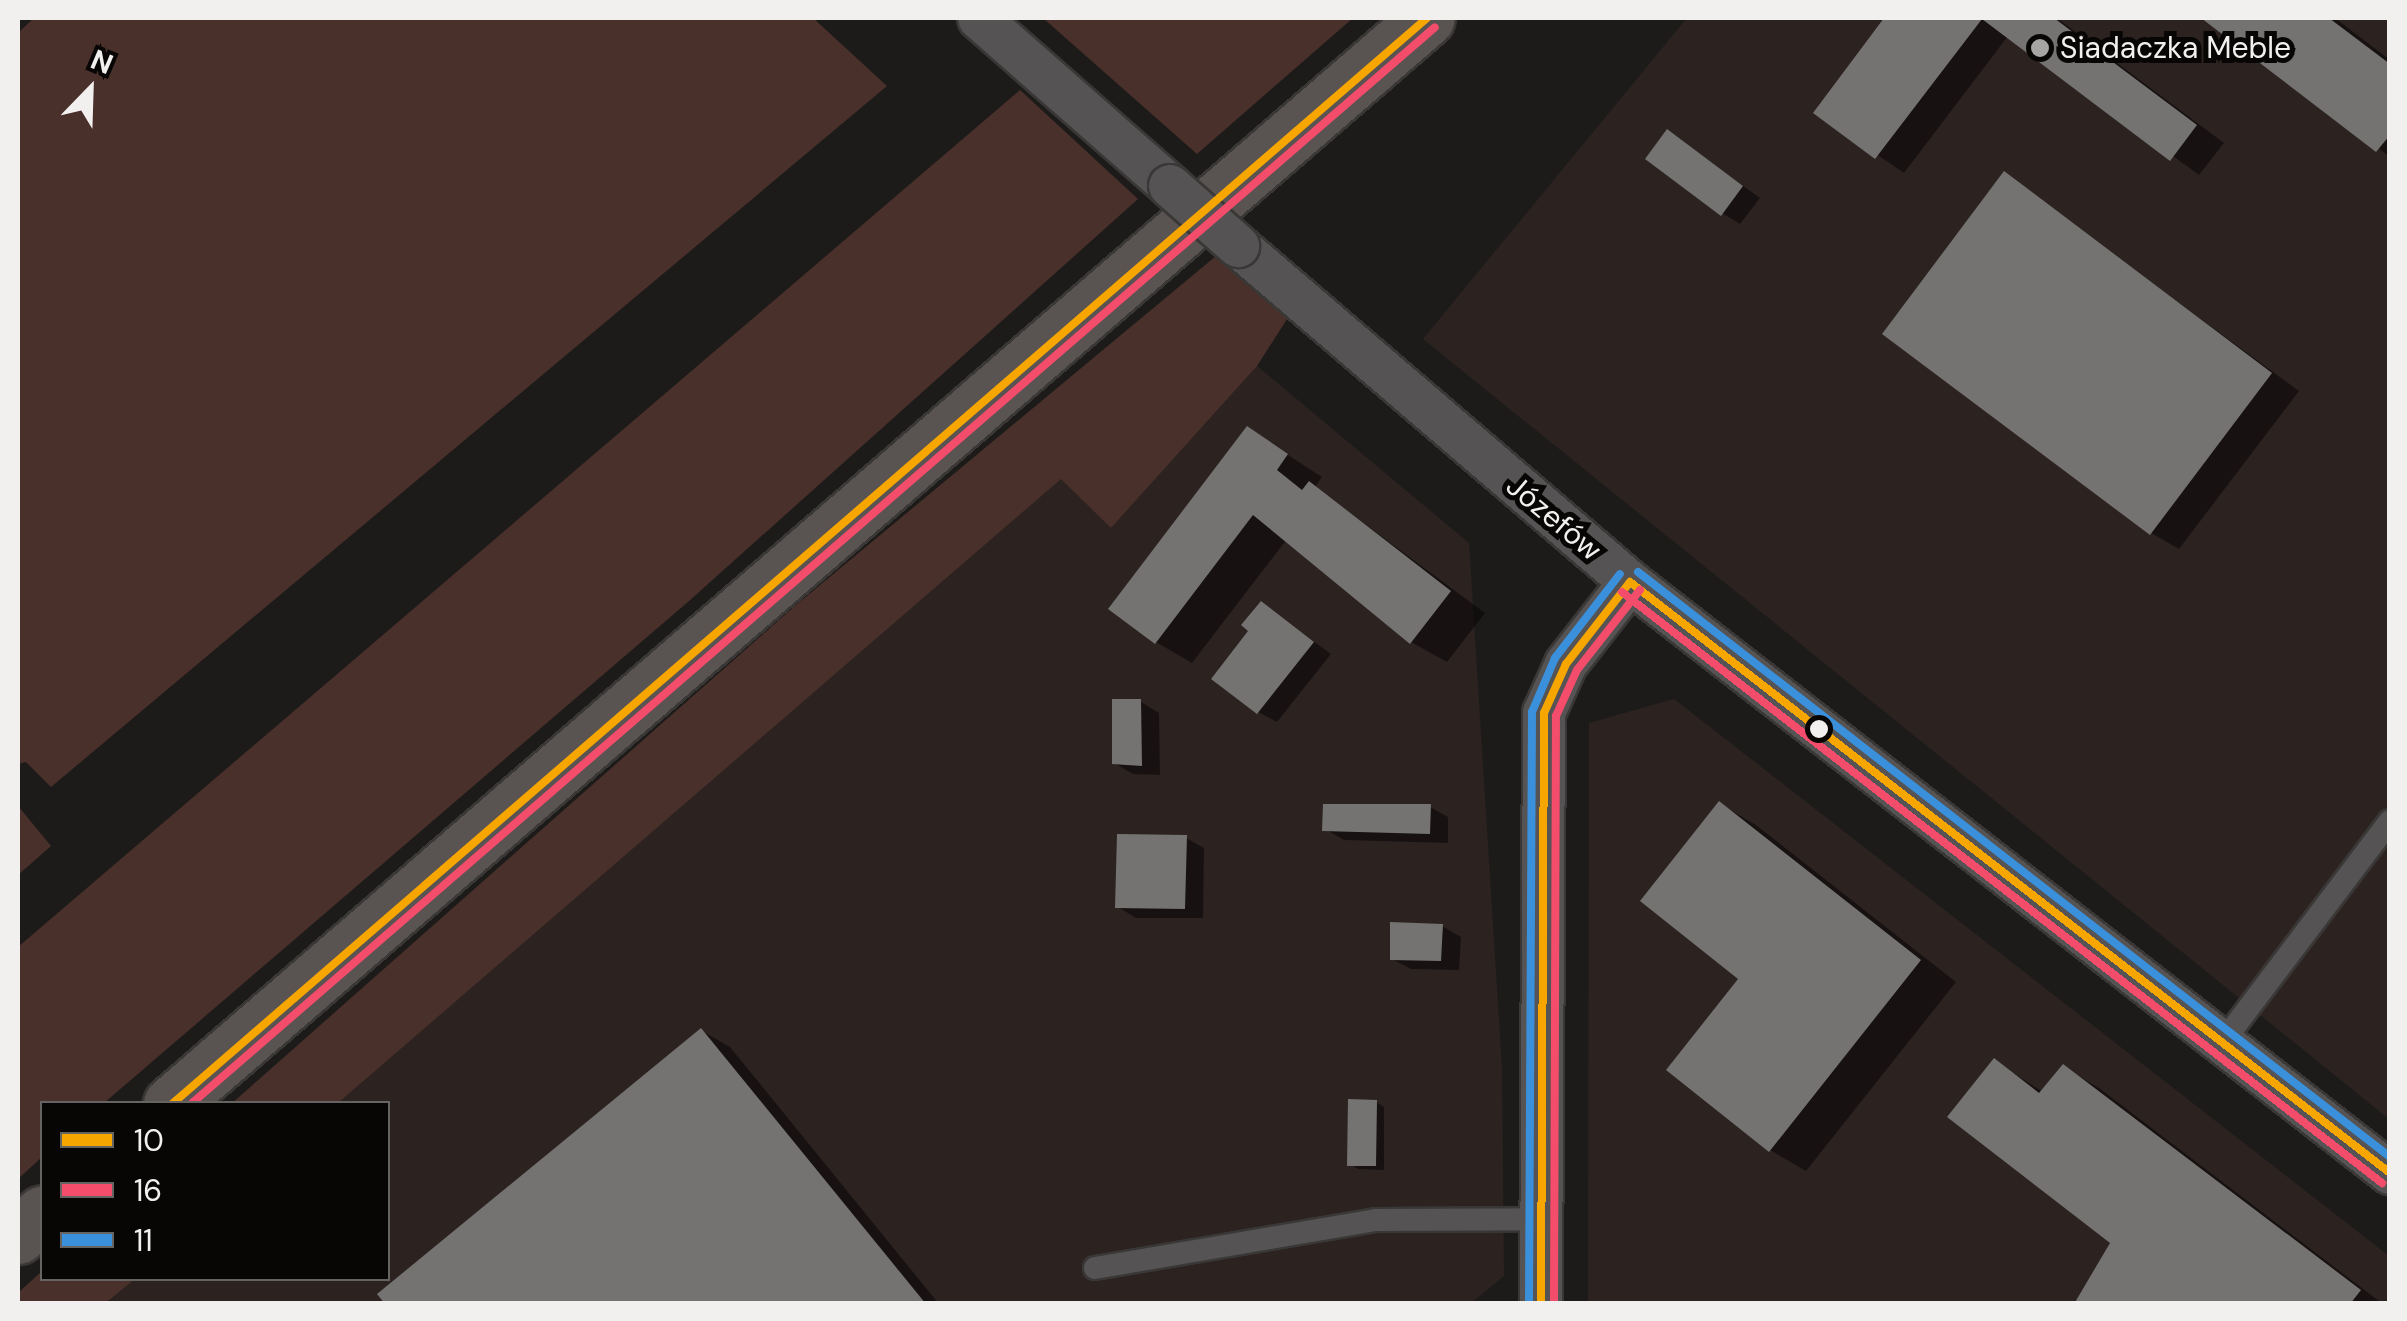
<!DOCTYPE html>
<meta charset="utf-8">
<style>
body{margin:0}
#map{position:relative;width:2407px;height:1321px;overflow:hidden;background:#1d1b1a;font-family:"DM Sans",sans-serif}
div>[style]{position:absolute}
.built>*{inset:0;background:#2c2321}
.green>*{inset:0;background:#4a302a}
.shadow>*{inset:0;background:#0007}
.building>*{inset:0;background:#747372}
.roads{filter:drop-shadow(2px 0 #3a3837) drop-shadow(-2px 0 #3a3837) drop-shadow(0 2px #3a3837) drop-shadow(0 -2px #3a3837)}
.lane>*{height:22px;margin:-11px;padding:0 11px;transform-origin:11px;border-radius:11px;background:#555353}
.street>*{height:42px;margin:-21px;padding:0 21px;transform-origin:21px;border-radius:21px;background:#555353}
.primary>*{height:55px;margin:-27.5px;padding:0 27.5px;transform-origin:27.5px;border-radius:27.5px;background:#595351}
.bridges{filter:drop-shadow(2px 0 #3a3837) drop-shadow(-2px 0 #3a3837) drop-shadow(0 2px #3a3837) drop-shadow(0 -2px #3a3837)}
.street-bridge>*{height:42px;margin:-21px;padding:0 21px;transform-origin:21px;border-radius:21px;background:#555353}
.bus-1>*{height:8px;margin:-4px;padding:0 4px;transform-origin:4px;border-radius:4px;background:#f7a600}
.bus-2>*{height:8px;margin:-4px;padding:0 4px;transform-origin:4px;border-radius:4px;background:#f44d6c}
.bus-3>*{height:8px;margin:-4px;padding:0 4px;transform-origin:4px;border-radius:4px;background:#3a90db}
.dots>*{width:28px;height:28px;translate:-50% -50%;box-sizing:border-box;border:5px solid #070605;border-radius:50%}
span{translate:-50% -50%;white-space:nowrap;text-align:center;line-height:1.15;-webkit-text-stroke:10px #070605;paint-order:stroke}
.poi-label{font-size:30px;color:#f2f0ef}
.left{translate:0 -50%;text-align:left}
.street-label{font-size:30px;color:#f2f0ef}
.frame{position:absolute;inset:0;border:20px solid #f2f0ef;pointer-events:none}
.legend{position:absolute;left:40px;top:1101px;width:350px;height:180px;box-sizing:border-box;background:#070605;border:2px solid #656463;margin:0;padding:12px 18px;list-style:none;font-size:30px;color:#f2f0ef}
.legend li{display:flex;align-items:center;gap:20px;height:50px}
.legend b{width:50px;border:2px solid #656463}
.north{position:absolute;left:40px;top:40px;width:100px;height:100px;-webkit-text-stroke:8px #070605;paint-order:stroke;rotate:23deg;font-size:28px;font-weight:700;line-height:40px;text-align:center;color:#f2f0ef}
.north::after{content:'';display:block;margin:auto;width:35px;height:45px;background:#f2f0ef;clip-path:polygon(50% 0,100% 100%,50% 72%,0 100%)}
</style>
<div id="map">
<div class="built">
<div style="clip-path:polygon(1687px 18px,2389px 18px,2389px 1119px,1423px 339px)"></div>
<div style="clip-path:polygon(1257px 366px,1469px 543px,1502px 1068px,1504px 1276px,1471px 1303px,106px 1304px,135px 1279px,388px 1278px,388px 1104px,338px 1103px,1061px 478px,1111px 528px)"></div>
<div style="clip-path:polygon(1674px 699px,2389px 1256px,2389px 1303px,1588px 1304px,1589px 723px)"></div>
</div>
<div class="green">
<div style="clip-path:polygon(34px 18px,813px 18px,887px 86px,51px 787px,26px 762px,18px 764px,18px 33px)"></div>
<div style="clip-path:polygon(1043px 18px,1353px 18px,1197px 154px)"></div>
<div style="clip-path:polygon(1020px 90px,1138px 199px,689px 601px,104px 1103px,42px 1104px,42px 1157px,18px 1179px,18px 947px)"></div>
<div style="clip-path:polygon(1216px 256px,1289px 316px,1257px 366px,1111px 528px,1061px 479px,338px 1103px,231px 1104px,796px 605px)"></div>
<div style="clip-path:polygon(18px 806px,51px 846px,18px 875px)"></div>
<div style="clip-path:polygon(42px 1271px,42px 1278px,135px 1279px,106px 1303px,18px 1303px,18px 1293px)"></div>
</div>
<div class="shadow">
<div style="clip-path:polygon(1887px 18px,2057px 18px,2224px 143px,2199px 175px,2008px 36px,1904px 173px,1816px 113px)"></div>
<div style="clip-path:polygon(2205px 18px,2335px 18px,2390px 60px,2390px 157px)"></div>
<div style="clip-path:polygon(1668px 132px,1760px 198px,1740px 224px,1722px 213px)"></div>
<div style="clip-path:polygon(2005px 175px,2299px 391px,2179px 549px,2151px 533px)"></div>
<div style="clip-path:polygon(1248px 429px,1322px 477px,1315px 487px,1485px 613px,1447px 662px,1411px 642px,1287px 539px,1192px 663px,1156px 642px)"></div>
<div style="clip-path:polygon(1262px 604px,1331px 654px,1277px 722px,1258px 712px,1252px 631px)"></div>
<div style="clip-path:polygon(1141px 702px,1159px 713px,1160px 775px,1133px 774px,1114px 763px)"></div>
<div style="clip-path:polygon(1720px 804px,1756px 825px,1956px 982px,1806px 1171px,1770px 1150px)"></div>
<div style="clip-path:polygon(1430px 807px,1448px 817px,1448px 843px,1344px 840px,1325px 829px)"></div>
<div style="clip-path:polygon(1186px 838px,1204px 848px,1203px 918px,1136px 918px,1118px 907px)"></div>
<div style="clip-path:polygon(1442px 926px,1461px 937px,1459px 970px,1411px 969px,1392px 959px)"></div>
<div style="clip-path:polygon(702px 1031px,730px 1047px,939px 1304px,388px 1304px)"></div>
<div style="clip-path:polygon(1995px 1061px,2043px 1092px,2063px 1067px,2099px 1088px,2383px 1304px,2077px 1304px,2113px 1243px)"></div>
<div style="clip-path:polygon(1376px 1102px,1384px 1107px,1384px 1170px,1358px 1169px,1350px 1164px)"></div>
</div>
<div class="building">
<div style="clip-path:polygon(1884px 18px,2054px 18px,2197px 125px,2170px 161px,1982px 19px,1875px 159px,1813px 113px)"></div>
<div style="clip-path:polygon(2201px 18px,2329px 18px,2390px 64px,2390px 135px,2376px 152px)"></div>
<div style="clip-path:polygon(1667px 129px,1743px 186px,1721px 216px,1645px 159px)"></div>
<div style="clip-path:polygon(2004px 171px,2272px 373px,2150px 535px,1882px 334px)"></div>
<div style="clip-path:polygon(1247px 426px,1288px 454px,1277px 470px,1302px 490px,1309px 481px,1451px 591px,1410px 644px,1253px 515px,1155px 644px,1108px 609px)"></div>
<div style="clip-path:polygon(1261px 601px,1314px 642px,1257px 714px,1211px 679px,1248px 631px,1241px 625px)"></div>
<div style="clip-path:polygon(1112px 699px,1141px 699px,1142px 766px,1112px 764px)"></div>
<div style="clip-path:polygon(1719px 801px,1921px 960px,1769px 1152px,1666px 1070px,1738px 979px,1640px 901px)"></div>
<div style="clip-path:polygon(1323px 804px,1431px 804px,1430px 834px,1322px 831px)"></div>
<div style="clip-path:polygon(1117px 834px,1187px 835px,1185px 909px,1115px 908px)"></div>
<div style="clip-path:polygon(1390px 922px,1443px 924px,1441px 961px,1390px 960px)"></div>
<div style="clip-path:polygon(701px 1028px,926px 1304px,385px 1304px,377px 1294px)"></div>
<div style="clip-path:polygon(1994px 1058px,2039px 1093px,2063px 1064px,2361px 1290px,2350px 1304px,2074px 1304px,2110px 1243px,1947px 1117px)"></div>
<div style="clip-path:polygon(1348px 1099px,1377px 1100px,1376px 1166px,1347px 1166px)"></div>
</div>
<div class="roads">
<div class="lane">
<div style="left:2222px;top:1043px;width:278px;rotate:-52.9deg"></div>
<div style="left:1095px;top:1268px;width:285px;rotate:-9.7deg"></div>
<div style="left:1376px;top:1220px;width:166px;rotate:-0.3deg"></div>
</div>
<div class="street">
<div style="left:979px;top:18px;width:254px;rotate:41.3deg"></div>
<div style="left:1238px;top:246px;width:516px;rotate:40.6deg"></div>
<div style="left:1630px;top:582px;width:963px;rotate:37.87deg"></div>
<div style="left:1541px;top:1304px;width:591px;rotate:-89.71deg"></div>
<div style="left:1544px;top:713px;width:54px;rotate:-65.8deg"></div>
<div style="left:1566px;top:664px;width:104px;rotate:-52deg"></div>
</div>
<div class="primary">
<div style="left:171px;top:1104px;width:1660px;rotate:-40.85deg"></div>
<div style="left:18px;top:1236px;width:33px;rotate:-43deg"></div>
</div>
</div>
<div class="bridges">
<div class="street-bridge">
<div style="left:1170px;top:186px;width:91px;rotate:41.4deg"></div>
</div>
</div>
<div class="bus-1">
<div style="left:1630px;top:582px;width:963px;rotate:37.87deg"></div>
<div style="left:172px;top:1104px;width:1660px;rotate:-40.87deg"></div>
<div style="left:1541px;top:1304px;width:591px;rotate:-89.71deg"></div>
<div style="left:1544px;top:713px;width:54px;rotate:-65.8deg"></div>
<div style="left:1566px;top:664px;width:104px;rotate:-52deg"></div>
</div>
<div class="bus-2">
<div style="left:1622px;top:592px;width:963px;rotate:37.87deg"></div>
<div style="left:191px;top:1104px;width:1645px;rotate:-40.88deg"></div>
<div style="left:1554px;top:1304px;width:588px;rotate:-89.81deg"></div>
<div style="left:1556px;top:716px;width:51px;rotate:-65.5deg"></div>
<div style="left:1577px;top:670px;width:102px;rotate:-51.8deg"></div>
</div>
<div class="bus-3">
<div style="left:1638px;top:572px;width:953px;rotate:37.88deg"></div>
<div style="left:1529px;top:1304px;width:592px;rotate:-89.71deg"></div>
<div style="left:1532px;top:712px;width:59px;rotate:-66.9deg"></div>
<div style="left:1555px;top:658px;width:106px;rotate:-52.3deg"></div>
</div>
<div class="dots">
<div style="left:2040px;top:48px;background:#a7a5a4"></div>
<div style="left:1819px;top:729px;background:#f2f0ef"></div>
</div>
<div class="poi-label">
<span class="left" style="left:2060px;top:48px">Siadaczka Meble</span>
</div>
<div class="street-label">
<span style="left:1554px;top:518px;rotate:40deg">Józefów</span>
</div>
<div class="frame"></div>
<ul class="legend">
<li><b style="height:12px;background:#f7a600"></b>10</li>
<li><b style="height:12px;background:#f44d6c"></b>16</li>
<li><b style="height:12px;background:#3a90db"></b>11</li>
</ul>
<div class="north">N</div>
</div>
